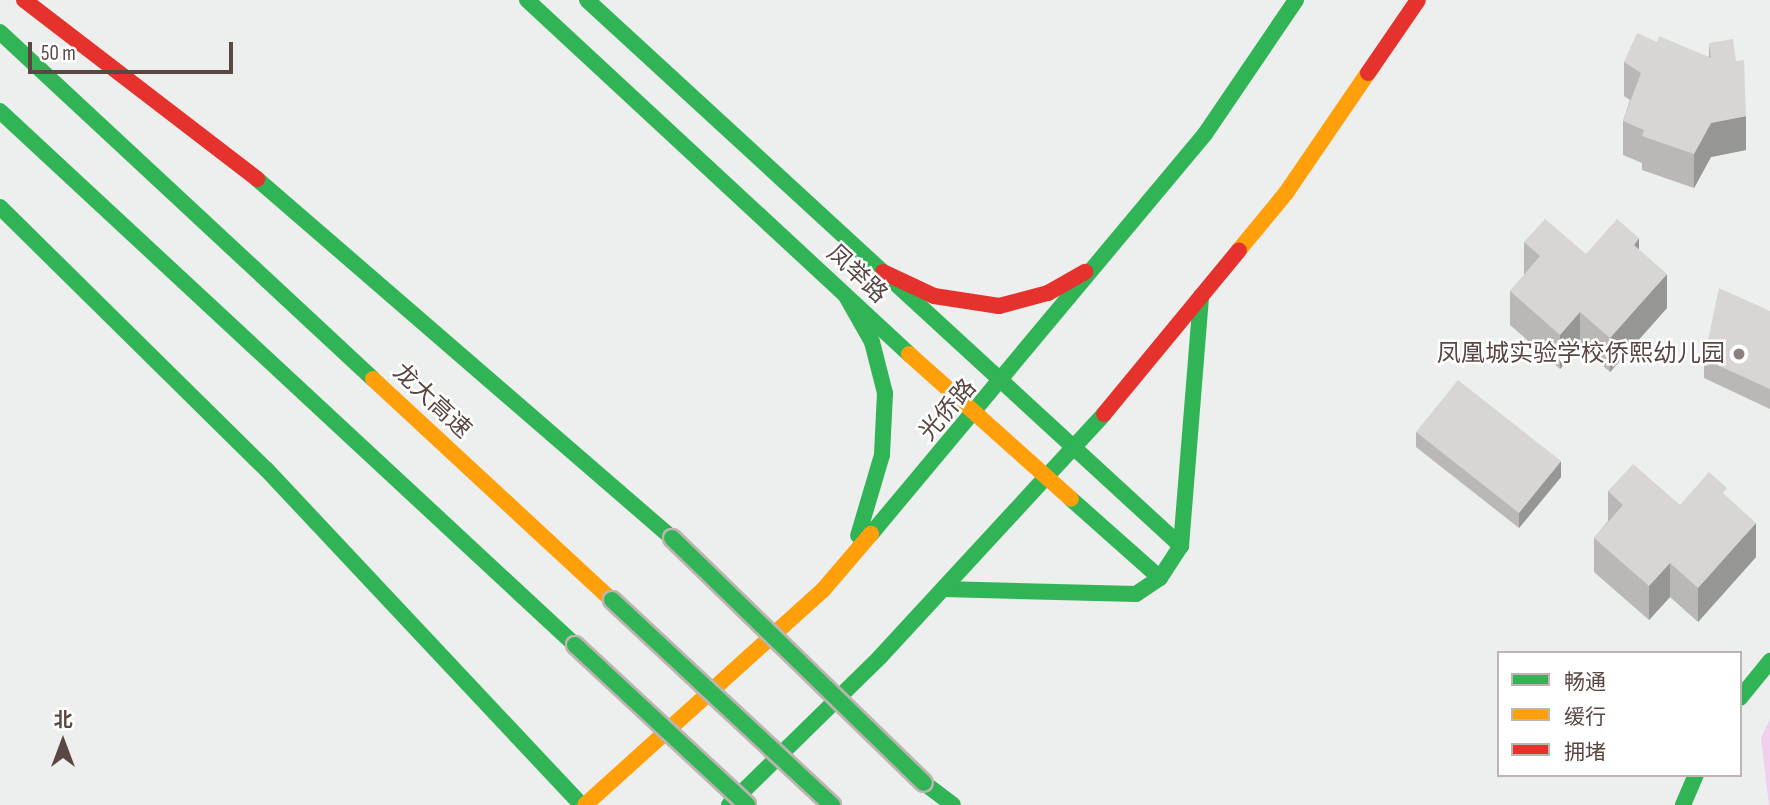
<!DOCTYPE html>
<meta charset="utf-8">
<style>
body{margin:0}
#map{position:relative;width:1770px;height:805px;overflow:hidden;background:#edeeee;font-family:"Sofia Sans Condensed","Noto Sans SC",sans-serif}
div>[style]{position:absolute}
.green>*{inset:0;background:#efcfed}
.fast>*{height:16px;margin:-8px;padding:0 8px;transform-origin:8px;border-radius:8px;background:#30b455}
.slow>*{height:16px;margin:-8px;padding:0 8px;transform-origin:8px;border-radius:8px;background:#ff9f0a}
.jam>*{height:16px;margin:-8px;padding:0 8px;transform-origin:8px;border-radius:8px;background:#e5322d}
.bridges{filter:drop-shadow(2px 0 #bdb4b2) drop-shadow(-2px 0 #bdb4b2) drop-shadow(0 2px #bdb4b2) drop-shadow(0 -2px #bdb4b2)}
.fast-bridge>*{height:16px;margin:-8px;padding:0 8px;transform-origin:8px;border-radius:8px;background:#30b455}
.wall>*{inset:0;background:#b9b8b7}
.shaded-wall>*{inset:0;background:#969695}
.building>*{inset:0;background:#d7d6d5}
.dots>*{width:19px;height:19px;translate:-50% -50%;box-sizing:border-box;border:4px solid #fff;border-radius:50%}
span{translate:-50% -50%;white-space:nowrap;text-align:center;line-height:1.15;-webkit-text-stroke:5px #fff;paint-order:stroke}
.street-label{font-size:24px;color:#5a4743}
.poi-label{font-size:24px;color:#5a4743}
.right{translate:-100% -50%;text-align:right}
.legend{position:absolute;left:1497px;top:651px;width:245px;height:126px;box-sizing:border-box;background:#fff;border:2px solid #bdb5b4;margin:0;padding:9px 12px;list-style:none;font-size:21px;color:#5a4743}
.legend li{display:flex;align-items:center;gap:14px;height:35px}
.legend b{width:35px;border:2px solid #bdb5b4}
.north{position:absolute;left:28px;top:707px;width:70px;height:70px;-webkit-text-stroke:5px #fff;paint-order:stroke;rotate:0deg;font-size:19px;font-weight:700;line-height:28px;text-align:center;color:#5a4743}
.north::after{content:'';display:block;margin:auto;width:24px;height:32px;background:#5a4743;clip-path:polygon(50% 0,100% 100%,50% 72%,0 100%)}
.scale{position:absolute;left:28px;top:42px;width:205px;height:32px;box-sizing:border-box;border:4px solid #5a4743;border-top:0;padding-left:9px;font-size:21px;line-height:24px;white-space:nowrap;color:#5a4743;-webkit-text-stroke:5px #fff;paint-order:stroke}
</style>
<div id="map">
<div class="green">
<div style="clip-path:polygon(1770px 719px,1770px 805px,1769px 805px,1761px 738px)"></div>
</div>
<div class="fast">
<div style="left:527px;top:0;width:521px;rotate:42.82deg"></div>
<div style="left:587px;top:0;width:807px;rotate:42.59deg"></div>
<div style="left:0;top:32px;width:509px;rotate:42.93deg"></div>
<div style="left:0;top:111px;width:785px;rotate:42.88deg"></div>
<div style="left:257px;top:179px;width:549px;rotate:40.86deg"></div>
<div style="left:0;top:207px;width:373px;rotate:44.6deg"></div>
<div style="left:266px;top:469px;width:461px;rotate:46.8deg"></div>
<div style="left:846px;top:296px;width:53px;rotate:60.5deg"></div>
<div style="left:872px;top:342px;width:53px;rotate:75.7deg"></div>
<div style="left:885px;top:393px;width:62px;rotate:92.8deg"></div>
<div style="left:882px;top:455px;width:84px;rotate:106.5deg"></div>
<div style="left:1071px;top:499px;width:119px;rotate:41.6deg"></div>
<div style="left:871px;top:534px;width:521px;rotate:-50.14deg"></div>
<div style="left:1205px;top:134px;width:162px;rotate:-55.8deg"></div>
<div style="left:943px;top:589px;width:193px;rotate:1.5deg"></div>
<div style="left:1136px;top:594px;width:29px;rotate:-34deg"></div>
<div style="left:1160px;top:578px;width:38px;rotate:-57deg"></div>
<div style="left:1181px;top:546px;width:251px;rotate:-85.4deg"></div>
<div style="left:1740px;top:698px;width:48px;rotate:-51deg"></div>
<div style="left:924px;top:783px;width:36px;rotate:37deg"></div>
<div style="left:729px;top:805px;width:211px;rotate:-44.4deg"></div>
<div style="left:880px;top:657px;width:330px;rotate:-47.3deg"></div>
<div style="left:1683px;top:805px;width:33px;rotate:-67deg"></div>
</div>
<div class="slow">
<div style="left:1239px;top:250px;width:74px;rotate:-50.5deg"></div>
<div style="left:1286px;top:193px;width:145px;rotate:-55.7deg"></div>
<div style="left:909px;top:354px;width:217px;rotate:41.8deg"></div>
<div style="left:373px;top:379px;width:326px;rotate:42.8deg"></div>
<div style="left:585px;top:805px;width:321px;rotate:-42.1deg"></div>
<div style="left:823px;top:590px;width:74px;rotate:-49.4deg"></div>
</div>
<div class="jam">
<div style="left:24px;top:0;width:294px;rotate:37.5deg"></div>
<div style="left:1368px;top:73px;width:88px;rotate:-55.6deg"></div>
<div style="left:883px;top:272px;width:56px;rotate:25.2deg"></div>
<div style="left:934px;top:296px;width:66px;rotate:8.7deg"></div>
<div style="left:999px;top:306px;width:51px;rotate:-14.9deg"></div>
<div style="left:1048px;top:293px;width:43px;rotate:-29.6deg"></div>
<div style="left:1104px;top:414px;width:212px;rotate:-50.5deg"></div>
</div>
<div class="bridges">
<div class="fast-bridge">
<div style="left:672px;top:538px;width:351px;rotate:44.2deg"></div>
<div style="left:612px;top:600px;width:301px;rotate:43deg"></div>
<div style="left:575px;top:645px;width:235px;rotate:42.9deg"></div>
</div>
</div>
<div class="wall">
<div style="clip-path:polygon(1657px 42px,1709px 57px,1709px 43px,1746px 150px,1711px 157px,1694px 188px,1642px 170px,1642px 163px,1623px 155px,1623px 121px,1630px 100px,1624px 96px,1624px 62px)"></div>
<div style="clip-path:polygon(1524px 242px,1586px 254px,1639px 250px,1667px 308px,1610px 372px,1580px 346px,1560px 369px,1510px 325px,1510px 291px,1524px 275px)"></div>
<div style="clip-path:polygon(1770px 311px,1770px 409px,1704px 378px,1704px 359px)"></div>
<div style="clip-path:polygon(1416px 432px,1561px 477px,1519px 528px,1416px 447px)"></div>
<div style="clip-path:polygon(1608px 491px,1680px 505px,1727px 497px,1756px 557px,1698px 622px,1670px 597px,1649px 620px,1594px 572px,1594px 538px,1608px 521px)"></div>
</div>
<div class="shaded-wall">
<div style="clip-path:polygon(1746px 116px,1746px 150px,1711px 157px,1694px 188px,1694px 154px,1711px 123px)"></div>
<div style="clip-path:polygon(1639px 238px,1639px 273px,1634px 245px)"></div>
<div style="clip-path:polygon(1667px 274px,1667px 308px,1610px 372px,1610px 338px)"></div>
<div style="clip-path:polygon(1580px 312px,1580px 346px,1560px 369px,1560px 335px)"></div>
<div style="clip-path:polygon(1561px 461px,1561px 477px,1519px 528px,1519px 513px)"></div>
<div style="clip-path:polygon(1756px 523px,1756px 557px,1698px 622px,1698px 588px)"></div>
<div style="clip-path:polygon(1670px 563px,1670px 597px,1649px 620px,1649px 586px)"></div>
</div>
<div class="building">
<div style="clip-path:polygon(1637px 33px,1657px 42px,1659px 36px,1711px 58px,1709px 43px,1733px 39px,1736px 61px,1744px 60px,1746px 116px,1711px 123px,1694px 154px,1642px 136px,1644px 130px,1623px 121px,1641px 73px,1624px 62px)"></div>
<div style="clip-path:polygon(1545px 219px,1586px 254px,1617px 219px,1639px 238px,1634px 245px,1667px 274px,1610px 338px,1580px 312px,1560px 335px,1510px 291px,1540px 256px,1524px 242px)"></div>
<div style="clip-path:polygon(1719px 288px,1770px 311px,1770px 389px,1704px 359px)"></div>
<div style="clip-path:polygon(1458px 380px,1561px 461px,1519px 513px,1416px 432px)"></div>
<div style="clip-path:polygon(1633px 464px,1680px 505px,1709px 472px,1727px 488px,1723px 493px,1756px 523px,1698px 588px,1670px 563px,1649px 586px,1594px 538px,1623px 505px,1608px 491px)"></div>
</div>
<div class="dots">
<div style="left:1739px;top:354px;background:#8d817f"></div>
</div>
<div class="street-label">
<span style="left:857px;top:274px;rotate:43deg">凤举路</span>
<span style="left:432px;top:401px;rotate:43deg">龙大高速</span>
<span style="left:948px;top:410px;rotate:-49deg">光侨路</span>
</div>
<div class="poi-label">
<span class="right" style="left:1725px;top:354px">凤凰城实验学校侨熙幼儿园</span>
</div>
<ul class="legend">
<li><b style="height:9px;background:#30b455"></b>畅通</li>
<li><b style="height:9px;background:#ff9f0a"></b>缓行</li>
<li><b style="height:9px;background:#e5322d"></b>拥堵</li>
</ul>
<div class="north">北</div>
<div class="scale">50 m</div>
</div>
